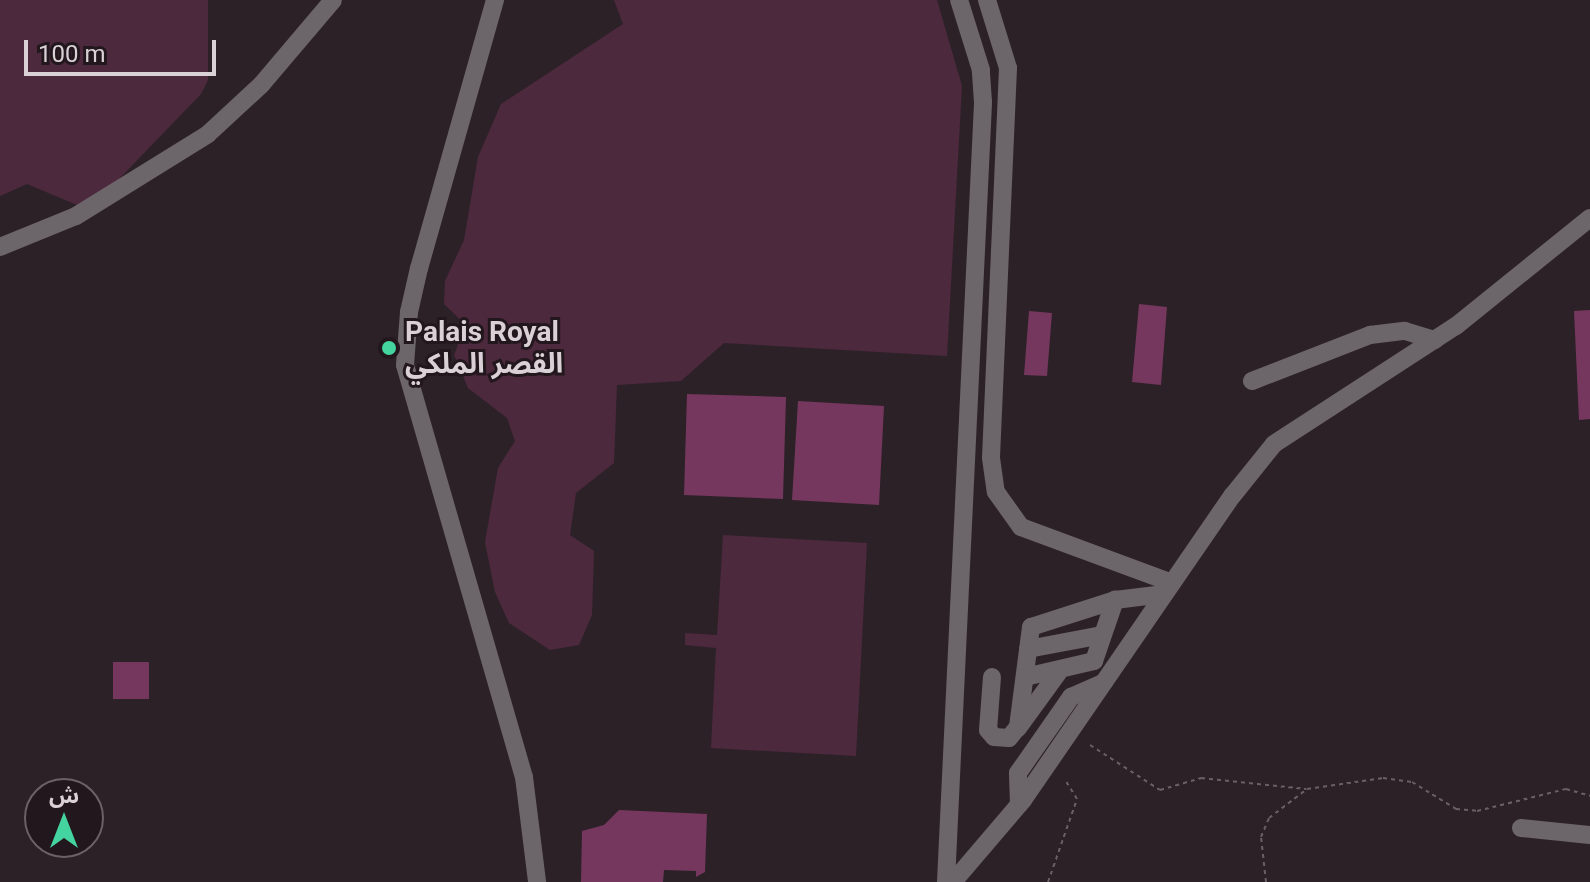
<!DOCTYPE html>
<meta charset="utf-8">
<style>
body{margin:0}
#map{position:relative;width:1590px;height:882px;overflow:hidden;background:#2d2128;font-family:Roboto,"Noto Sans Arabic",sans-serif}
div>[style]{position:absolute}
.green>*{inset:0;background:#4d293e}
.building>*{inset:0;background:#75375d}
.path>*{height:2px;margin-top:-1px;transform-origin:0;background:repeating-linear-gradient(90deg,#6a5f65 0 4px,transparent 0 8px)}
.minor>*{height:18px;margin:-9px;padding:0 9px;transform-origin:9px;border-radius:9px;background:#6c6569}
.dots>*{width:22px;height:22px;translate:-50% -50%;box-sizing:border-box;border:4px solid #23171e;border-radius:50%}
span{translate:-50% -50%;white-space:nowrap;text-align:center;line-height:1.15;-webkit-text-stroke:6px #23171e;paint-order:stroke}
.poi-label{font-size:28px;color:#d9d1d5;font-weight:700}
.left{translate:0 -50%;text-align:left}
.north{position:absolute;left:24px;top:778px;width:80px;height:80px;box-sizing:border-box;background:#23171e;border:2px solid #6c6167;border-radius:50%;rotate:0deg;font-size:22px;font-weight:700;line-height:32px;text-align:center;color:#d9d1d5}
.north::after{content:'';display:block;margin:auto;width:28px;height:36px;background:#44d49f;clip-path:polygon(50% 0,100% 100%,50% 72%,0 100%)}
.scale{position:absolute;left:24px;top:40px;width:192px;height:36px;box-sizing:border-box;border:4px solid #d9d1d5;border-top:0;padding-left:10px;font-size:24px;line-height:28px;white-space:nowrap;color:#d9d1d5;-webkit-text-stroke:6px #23171e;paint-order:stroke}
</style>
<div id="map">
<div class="green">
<div style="clip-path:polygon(0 0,208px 0,208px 80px,201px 94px,89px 210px,27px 184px,0 196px)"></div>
<div style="clip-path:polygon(614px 0,937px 0,962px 86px,947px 356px,724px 343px,681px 381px,617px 385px,614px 463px,576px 493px,570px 535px,594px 551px,592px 615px,579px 645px,550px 650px,509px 623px,495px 592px,485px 542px,498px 468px,515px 441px,507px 418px,468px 388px,454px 355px,466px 325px,444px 304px,445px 281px,464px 240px,478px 157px,501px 104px,623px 24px)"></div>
<div style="clip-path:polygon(723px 535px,867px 543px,856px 756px,711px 748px,716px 648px,685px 645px,685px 633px,717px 635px)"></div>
</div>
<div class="building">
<div style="clip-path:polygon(1139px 304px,1167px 307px,1161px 385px,1132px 382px)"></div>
<div style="clip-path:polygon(1590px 310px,1590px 419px,1579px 420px,1574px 311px)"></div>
<div style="clip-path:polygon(1029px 311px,1052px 313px,1047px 376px,1024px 375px)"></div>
<div style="clip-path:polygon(687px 394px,786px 397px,783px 499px,684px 495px)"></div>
<div style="clip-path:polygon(798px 401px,884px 406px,879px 505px,792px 500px)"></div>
<div style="clip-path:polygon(113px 662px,149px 662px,149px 699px,113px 699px)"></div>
<div style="clip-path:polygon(619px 810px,707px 814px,705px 872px,696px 877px,696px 871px,664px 870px,663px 882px,581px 882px,582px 831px,604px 825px)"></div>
</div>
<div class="path">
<div style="left:1090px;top:745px;width:83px;rotate:32.7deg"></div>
<div style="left:1160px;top:790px;width:43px;rotate:-16.3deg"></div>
<div style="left:1201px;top:778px;width:106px;rotate:6deg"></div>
<div style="left:1048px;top:882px;width:88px;rotate:-70.7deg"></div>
<div style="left:1077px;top:799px;width:22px;rotate:-122deg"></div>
<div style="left:1266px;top:882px;width:45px;rotate:-96.3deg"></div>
<div style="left:1261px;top:837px;width:21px;rotate:-67deg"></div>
<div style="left:1269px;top:818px;width:48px;rotate:-37.3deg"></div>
<div style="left:1307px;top:789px;width:77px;rotate:-8.2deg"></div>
<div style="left:1383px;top:778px;width:29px;rotate:8deg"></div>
<div style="left:1412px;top:782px;width:52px;rotate:31.5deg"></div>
<div style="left:1456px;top:809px;width:21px;rotate:5deg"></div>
<div style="left:1477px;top:811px;width:92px;rotate:-13.9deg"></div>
<div style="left:1566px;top:789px;width:25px;rotate:16deg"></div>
</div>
<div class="minor">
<div style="left:495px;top:0;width:279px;rotate:105.8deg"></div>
<div style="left:419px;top:268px;width:45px;rotate:102.8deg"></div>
<div style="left:409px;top:312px;width:53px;rotate:94.3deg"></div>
<div style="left:405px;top:365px;width:429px;rotate:73.9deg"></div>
<div style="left:524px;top:777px;width:106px;rotate:82.9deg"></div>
<div style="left:987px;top:0;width:71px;rotate:72.8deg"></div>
<div style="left:1008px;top:68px;width:390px;rotate:92.5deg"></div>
<div style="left:991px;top:458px;width:34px;rotate:82deg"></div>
<div style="left:996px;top:492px;width:43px;rotate:54.5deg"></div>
<div style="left:1021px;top:527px;width:161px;rotate:20.3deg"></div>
<div style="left:0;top:247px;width:82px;rotate:-22.2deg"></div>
<div style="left:76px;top:216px;width:155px;rotate:-31.8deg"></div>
<div style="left:208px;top:134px;width:72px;rotate:-42.8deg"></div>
<div style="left:261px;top:85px;width:111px;rotate:-49.7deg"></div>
<div style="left:1252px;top:381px;width:127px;rotate:-21.3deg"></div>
<div style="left:1370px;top:335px;width:35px;rotate:-7deg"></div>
<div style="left:1405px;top:331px;width:31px;rotate:17deg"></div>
<div style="left:1028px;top:649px;width:75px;rotate:-10.7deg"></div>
<div style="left:992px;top:677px;width:53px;rotate:94.3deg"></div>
<div style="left:988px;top:730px;width:9px;rotate:49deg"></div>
<div style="left:994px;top:737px;width:15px;rotate:4deg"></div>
<div style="left:1009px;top:738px;width:14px;rotate:-51deg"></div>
<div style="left:1018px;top:727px;width:101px;rotate:-82.6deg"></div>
<div style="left:1031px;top:627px;width:88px;rotate:-17.8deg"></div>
<div style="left:1115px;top:600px;width:48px;rotate:-7.1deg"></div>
<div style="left:1025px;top:677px;width:71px;rotate:-13.1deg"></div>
<div style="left:1094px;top:661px;width:65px;rotate:-71deg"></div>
<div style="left:1018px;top:728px;width:68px;rotate:-54deg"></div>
<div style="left:1019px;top:804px;width:31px;rotate:-92deg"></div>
<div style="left:1018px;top:773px;width:93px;rotate:-55.1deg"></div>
<div style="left:1071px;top:697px;width:36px;rotate:-24deg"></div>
<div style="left:1521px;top:828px;width:69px;rotate:5.8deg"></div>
<div style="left:946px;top:882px;width:781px;rotate:-87.28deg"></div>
<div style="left:983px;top:102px;width:32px;rotate:-94deg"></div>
<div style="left:981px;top:70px;width:73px;rotate:-107.4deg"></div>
<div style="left:953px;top:882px;width:108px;rotate:-49.5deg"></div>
<div style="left:1023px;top:800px;width:370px;rotate:-55.5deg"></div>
<div style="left:1233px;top:495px;width:65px;rotate:-51.2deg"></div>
<div style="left:1274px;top:444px;width:217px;rotate:-33deg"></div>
<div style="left:1456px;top:326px;width:172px;rotate:-38.9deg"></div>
</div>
<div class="dots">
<div style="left:389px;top:348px;background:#44d49f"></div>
</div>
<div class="poi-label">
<span class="left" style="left:405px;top:348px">Palais Royal<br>القصر الملكي</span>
</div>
<div class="north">ش</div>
<div class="scale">100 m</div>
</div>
